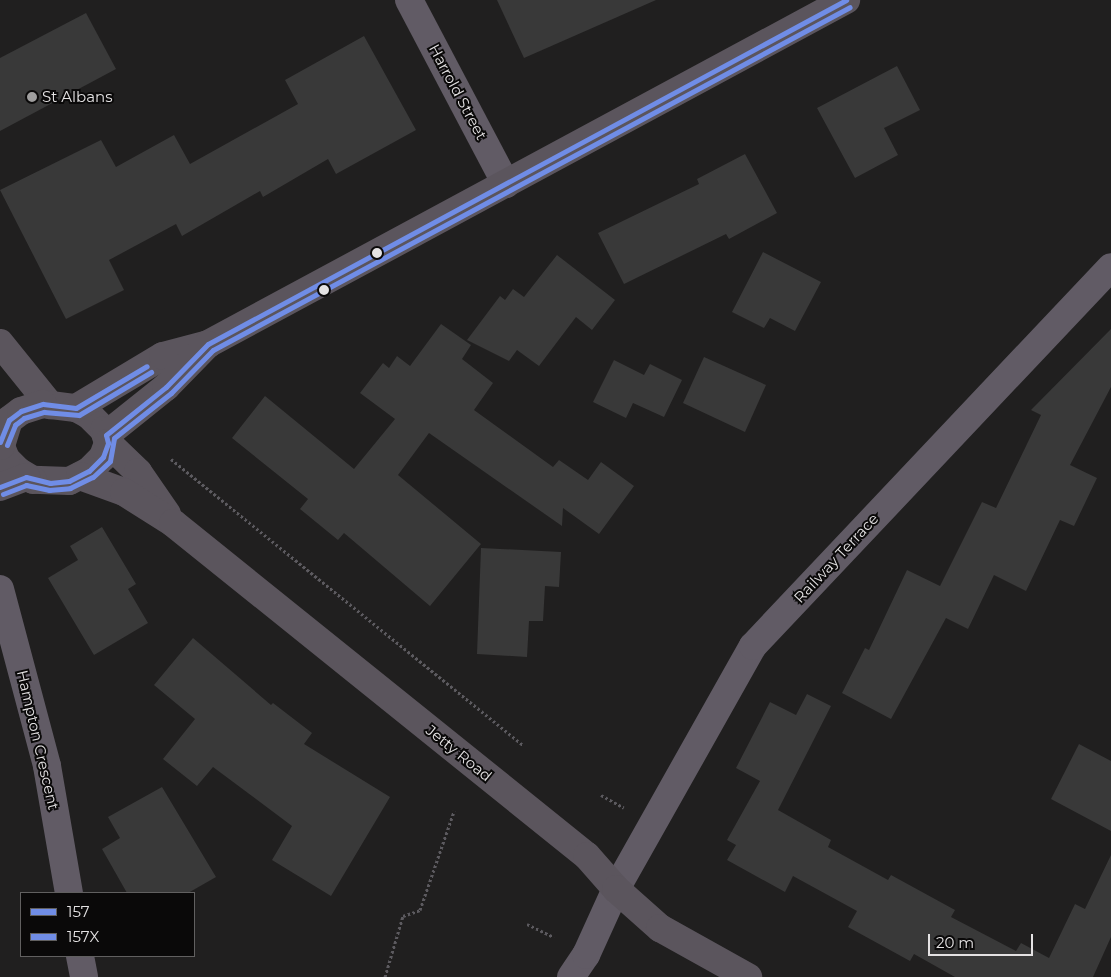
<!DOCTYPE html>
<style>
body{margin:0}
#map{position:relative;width:1111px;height:977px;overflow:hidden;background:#201f1f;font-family:Montserrat,sans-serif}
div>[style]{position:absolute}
.building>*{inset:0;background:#393939}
.path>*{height:3px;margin-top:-1.5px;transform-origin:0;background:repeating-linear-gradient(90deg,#5c5a5f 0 2.5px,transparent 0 5px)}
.street>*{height:28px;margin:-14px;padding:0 14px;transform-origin:14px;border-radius:14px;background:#615b65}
.secondary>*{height:28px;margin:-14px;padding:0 14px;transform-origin:14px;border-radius:14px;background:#5b555d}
.bus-1>*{height:5px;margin:-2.5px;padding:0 2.5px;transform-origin:2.5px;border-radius:2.5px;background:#708de6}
.bus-2>*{height:5px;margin:-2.5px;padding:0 2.5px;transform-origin:2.5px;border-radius:2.5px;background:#708de6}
.dots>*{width:14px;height:14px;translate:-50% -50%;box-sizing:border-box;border:2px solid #0a0909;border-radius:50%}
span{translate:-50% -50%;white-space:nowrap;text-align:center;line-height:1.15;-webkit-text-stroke:4px #0a0909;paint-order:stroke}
.street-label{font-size:15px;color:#e4e2e3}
.poi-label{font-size:15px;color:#e4e2e3}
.left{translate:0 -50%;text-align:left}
.legend{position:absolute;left:20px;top:892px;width:175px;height:65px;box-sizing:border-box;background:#0a0909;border:1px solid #616060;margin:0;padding:6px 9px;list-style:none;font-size:15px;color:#e4e2e3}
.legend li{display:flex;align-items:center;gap:10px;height:25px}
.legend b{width:25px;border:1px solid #616060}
.scale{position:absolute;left:928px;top:934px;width:105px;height:22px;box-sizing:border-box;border:2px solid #e4e2e3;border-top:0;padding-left:6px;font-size:15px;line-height:18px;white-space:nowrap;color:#e4e2e3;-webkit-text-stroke:4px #0a0909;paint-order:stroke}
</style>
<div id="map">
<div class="building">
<div style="clip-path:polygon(497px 0,656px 0,524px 58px)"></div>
<div style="clip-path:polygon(86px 13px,116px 69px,0 131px,0 58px)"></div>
<div style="clip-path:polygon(364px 36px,416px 130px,336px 174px,328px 159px,263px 197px,260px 191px,182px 236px,176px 224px,109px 260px,124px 290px,66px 319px,0 190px,101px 140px,116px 167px,174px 135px,190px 164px,298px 104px,285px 80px)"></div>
<div style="clip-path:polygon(897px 66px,920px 110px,884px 128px,898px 155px,855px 178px,817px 108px)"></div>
<div style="clip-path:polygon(745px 154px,777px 213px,729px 239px,726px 234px,624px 284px,598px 233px,699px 184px,697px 179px)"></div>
<div style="clip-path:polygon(763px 252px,821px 282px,795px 331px,770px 318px,764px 328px,732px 312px)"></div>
<div style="clip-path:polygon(557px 255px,615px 300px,592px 330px,576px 317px,539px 366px,517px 350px,509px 361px,467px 340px,500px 296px,505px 300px,513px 289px,524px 297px)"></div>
<div style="clip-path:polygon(441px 324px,471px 345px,462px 359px,493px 383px,474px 410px,553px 467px,559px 460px,588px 480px,601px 462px,634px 486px,599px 534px,563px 508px,562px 526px,429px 433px,398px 475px,481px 544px,430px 606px,344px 533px,338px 540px,300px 509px,308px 499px,232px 438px,265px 396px,354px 469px,395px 419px,360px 393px,383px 363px,389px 368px,397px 356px,410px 366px)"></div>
<div style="clip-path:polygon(1111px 329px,1111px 387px,1070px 465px,1097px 478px,1074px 526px,1060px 520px,1026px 591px,994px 575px,968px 629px,946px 618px,891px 719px,842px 693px,865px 648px,869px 650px,907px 570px,940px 586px,982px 502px,996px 508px,1041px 415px,1031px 410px)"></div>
<div style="clip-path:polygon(704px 357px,766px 385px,745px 432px,683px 403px)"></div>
<div style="clip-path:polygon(614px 360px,644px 375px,650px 364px,682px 380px,664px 417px,633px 403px,626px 418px,593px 402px)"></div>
<div style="clip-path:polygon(102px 527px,136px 584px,128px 589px,148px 623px,94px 655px,48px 578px,78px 560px,70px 546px)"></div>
<div style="clip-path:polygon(481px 548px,561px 552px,559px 587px,545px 586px,543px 621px,529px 621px,527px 657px,477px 654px)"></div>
<div style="clip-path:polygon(193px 638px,271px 705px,273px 703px,312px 733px,304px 744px,390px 797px,331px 896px,272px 860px,292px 826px,213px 767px,197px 786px,163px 759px,195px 719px,154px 685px)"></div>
<div style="clip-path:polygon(807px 694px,831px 706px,778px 810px,831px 840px,828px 847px,888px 880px,891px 875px,955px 910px,951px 917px,1016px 951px,1021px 943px,1049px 958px,1075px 904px,1085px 909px,1111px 855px,1111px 937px,1093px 977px,955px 977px,914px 954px,910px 961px,848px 927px,857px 911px,793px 876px,785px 892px,727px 860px,736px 845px,727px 840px,760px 781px,736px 768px,770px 702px,796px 715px)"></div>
<div style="clip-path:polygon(1079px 744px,1111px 761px,1111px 831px,1051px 799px)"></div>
<div style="clip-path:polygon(162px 787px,216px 877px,188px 893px,127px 893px,102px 849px,120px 838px,108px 817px)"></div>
</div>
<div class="path">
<div style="left:171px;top:459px;width:454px;rotate:39.1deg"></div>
<div style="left:601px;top:795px;width:26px;rotate:29deg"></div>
<div style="left:527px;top:924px;width:30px;rotate:26deg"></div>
<div style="left:385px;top:977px;width:64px;rotate:-73.6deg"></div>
<div style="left:403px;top:916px;width:18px;rotate:-19deg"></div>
<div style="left:420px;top:910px;width:105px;rotate:-71deg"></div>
</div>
<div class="street">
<div style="left:409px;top:0;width:208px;rotate:62.2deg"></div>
<div style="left:0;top:589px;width:183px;rotate:75.1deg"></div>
<div style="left:47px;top:766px;width:129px;rotate:80.2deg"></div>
<div style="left:80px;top:956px;width:21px;rotate:79deg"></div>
<div style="left:571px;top:977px;width:27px;rotate:-56deg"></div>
<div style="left:586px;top:955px;width:72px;rotate:-65.6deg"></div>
<div style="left:616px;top:889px;width:279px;rotate:-60.6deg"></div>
<div style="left:753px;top:646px;width:521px;rotate:-46.63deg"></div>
</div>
<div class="secondary">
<div style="left:0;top:343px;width:80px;rotate:51.1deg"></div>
<div style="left:43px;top:404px;width:33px;rotate:7deg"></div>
<div style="left:76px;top:408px;width:15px;rotate:28deg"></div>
<div style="left:89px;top:415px;width:21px;rotate:45deg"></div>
<div style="left:104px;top:430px;width:14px;rotate:73deg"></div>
<div style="left:108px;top:443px;width:15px;rotate:110deg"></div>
<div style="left:103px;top:457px;width:20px;rotate:135deg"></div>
<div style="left:89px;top:471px;width:22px;rotate:153deg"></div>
<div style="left:69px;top:481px;width:36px;rotate:-178deg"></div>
<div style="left:33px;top:480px;width:17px;rotate:-149deg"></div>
<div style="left:18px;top:471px;width:17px;rotate:-135deg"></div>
<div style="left:6px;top:459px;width:14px;rotate:-111deg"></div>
<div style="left:1px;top:446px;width:27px;rotate:-73deg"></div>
<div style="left:9px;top:420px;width:15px;rotate:-37deg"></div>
<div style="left:21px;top:411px;width:23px;rotate:-18deg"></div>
<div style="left:76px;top:408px;width:101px;rotate:-30.9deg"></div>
<div style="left:163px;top:356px;width:47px;rotate:-14.9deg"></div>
<div style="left:208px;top:344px;width:725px;rotate:-28.33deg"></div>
<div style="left:106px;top:435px;width:77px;rotate:-38.7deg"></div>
<div style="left:166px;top:387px;width:59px;rotate:-45.7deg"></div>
<div style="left:108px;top:443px;width:42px;rotate:44deg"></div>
<div style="left:138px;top:472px;width:51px;rotate:55.4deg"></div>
<div style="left:80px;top:476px;width:47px;rotate:20deg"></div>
<div style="left:124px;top:492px;width:58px;rotate:32.3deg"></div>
<div style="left:173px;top:523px;width:531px;rotate:38.81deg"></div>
<div style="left:587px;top:856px;width:44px;rotate:48.7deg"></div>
<div style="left:616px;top:889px;width:59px;rotate:41.6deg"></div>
<div style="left:660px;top:928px;width:101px;rotate:29.1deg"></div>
<div style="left:0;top:487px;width:28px;rotate:-21deg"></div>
</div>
<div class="bus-1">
<div style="left:0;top:442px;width:24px;rotate:-68deg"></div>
<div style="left:9px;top:420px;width:15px;rotate:-37deg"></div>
<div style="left:21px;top:411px;width:23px;rotate:-18deg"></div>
<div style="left:43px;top:404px;width:33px;rotate:7deg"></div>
<div style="left:76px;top:408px;width:82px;rotate:-30.6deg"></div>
<div style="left:0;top:487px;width:28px;rotate:-21deg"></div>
<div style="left:26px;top:477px;width:25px;rotate:14deg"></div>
<div style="left:50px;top:483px;width:19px;rotate:-6deg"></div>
<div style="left:69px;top:481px;width:22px;rotate:-27deg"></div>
<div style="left:89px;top:471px;width:20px;rotate:-45deg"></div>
<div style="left:103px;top:457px;width:15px;rotate:-70deg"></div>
<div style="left:108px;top:443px;width:8px;rotate:-104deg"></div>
<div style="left:106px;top:435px;width:77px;rotate:-38.7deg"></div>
<div style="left:166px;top:387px;width:60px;rotate:-45.7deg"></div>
<div style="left:208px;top:344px;width:725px;rotate:-28.33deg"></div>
</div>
<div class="bus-2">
<div style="left:7px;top:445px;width:22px;rotate:-68deg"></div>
<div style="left:15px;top:425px;width:11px;rotate:-38deg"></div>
<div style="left:24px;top:418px;width:21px;rotate:-17deg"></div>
<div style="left:44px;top:412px;width:35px;rotate:5deg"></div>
<div style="left:79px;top:415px;width:84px;rotate:-30.8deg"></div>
<div style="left:3px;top:494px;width:25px;rotate:-21deg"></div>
<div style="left:26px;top:485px;width:24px;rotate:12deg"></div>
<div style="left:49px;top:490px;width:21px;rotate:-5deg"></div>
<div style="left:70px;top:488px;width:25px;rotate:-26deg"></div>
<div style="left:93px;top:477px;width:23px;rotate:-43deg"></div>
<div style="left:110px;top:461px;width:23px;rotate:-80deg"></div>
<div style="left:114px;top:438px;width:73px;rotate:-38.3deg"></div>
<div style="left:171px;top:393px;width:60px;rotate:-45.7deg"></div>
<div style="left:213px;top:350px;width:723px;rotate:-28.3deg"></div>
</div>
<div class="dots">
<div style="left:32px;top:97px;background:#9f9e9e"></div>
<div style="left:377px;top:253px;background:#e4e2e3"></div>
<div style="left:324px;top:290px;background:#e4e2e3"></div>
</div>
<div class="street-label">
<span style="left:458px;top:92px;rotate:62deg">Harrold Street</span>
<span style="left:836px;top:558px;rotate:-47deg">Railway Terrace</span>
<span style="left:38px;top:740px;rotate:77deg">Hampton Crescent</span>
<span style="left:459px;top:753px;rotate:39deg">Jetty Road</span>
</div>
<div class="poi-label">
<span class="left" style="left:42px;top:97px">St Albans</span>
</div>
<ul class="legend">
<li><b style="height:6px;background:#708de6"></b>157</li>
<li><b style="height:6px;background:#708de6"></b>157X</li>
</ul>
<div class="scale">20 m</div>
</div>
